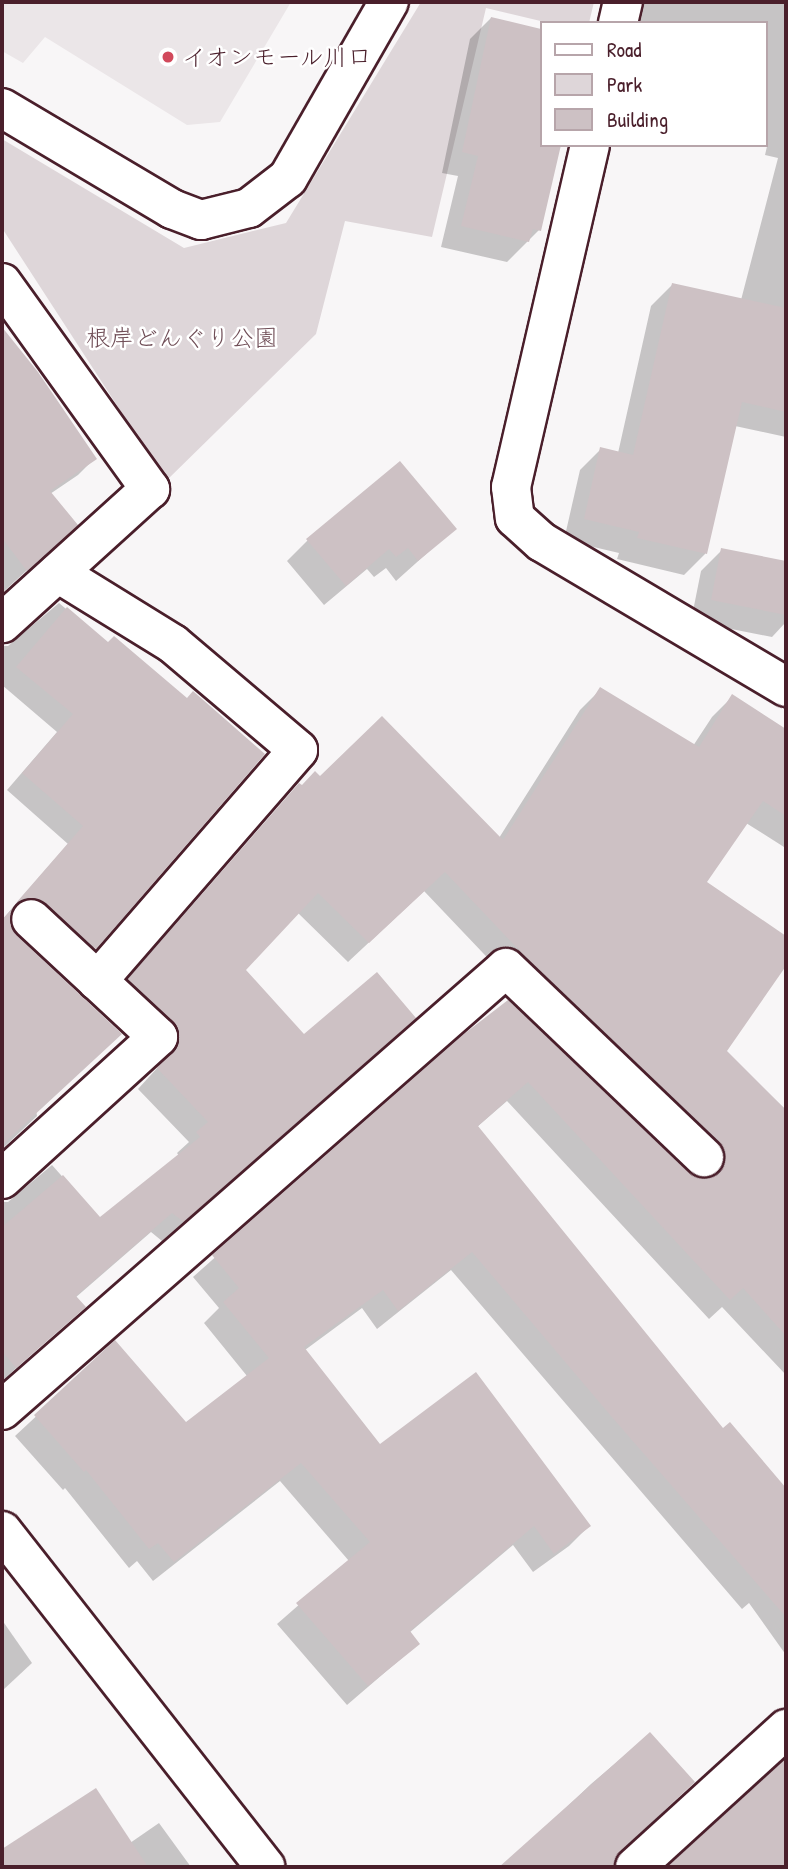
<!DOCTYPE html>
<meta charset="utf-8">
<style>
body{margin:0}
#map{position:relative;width:788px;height:1869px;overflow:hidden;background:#f8f6f7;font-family:"Patrick Hand","Klee One",sans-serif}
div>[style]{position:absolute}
.built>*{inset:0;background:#ebe6e8}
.green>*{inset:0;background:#ded6d9}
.shadow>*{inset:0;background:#0003}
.building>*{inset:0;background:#cdc1c4}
.roads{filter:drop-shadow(2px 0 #4a1f2b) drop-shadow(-2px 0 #4a1f2b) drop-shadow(0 2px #4a1f2b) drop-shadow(0 -2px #4a1f2b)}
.street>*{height:38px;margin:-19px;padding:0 19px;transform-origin:19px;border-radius:19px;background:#fff}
.secondary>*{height:38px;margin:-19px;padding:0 19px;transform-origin:19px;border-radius:19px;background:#fff}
.dots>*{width:19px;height:19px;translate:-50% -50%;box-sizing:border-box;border:4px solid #fff;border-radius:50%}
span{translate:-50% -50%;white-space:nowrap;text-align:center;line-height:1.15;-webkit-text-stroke:5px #fff;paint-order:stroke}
.poi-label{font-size:24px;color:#4a1f2b}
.left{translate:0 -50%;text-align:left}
.park-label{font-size:24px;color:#6f4d56}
.frame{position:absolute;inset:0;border:4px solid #4a1f2b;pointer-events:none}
.legend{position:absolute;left:540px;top:21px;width:228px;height:126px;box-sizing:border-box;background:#fff;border:2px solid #b7a5aa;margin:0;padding:9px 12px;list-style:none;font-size:21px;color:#4a1f2b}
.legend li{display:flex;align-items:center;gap:14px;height:35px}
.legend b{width:35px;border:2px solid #b7a5aa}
</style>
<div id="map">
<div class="built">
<div style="clip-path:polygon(2px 2px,291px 2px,220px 122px,187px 125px,45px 37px,23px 63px,2px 51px)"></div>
</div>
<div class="green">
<div style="clip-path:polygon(421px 2px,594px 2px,589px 23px,549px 23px,486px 8px,432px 237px,345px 221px,316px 334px,166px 481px,2px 228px,2px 139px,184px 248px,286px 223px)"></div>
</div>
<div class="shadow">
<div style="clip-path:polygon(644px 2px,786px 2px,786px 437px,735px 426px,705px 554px,684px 575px,617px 559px,619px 553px,564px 540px,580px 470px,601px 449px,618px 453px,651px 306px,672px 285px,741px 300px,778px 158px,765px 155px,768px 142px,765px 142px,765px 23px,638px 23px)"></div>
<div style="clip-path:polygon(491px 18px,541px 31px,539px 230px,507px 262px,441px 247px,458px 176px,442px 173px,470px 39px)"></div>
<div style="clip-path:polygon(2px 328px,95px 458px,78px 475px,50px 494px,59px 541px,2px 593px)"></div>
<div style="clip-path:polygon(454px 529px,396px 581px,386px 568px,374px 577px,367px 569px,324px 605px,287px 561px,308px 540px)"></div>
<div style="clip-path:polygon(722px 550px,786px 562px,786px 622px,772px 637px,691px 621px,701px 571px)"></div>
<div style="clip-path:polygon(59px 603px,108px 644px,263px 754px,78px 965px,18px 914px,8px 914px,37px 1116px,2px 1149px,2px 920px,68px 844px,7px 790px,57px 732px,2px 685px,2px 646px,8px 646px)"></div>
<div style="clip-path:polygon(600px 690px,693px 746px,712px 717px,732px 697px,786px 731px,786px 845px,784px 847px,746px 823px,704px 883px,786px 938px,786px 962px,725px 1051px,786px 1110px,786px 1375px,722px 1307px,709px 1319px,507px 1101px,477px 1127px,724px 1432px,738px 1433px,786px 1491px,786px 1655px,749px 1603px,742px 1609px,451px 1270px,377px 1329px,362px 1308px,305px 1350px,380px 1446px,589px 1526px,569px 1546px,533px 1572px,513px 1545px,409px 1633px,418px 1644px,347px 1705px,277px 1624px,349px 1561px,280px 1481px,153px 1581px,137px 1561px,129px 1568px,65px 1488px,63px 1490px,15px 1436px,115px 1343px,186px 1424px,247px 1376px,204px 1323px,219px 1308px,193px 1277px,465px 1035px,688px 1175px,706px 1180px,706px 1172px,502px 973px,424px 891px,348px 962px,297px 912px,243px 970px,304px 1037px,413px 1018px,162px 1241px,151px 1232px,75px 1298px,83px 1307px,2px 1381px,2px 1202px,8px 1202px,52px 1165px,100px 1219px,179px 1156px,177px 1153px,189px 1142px,138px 1089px,159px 1066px,159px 1051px,109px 1000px,299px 785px,301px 787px,320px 779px,499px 838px,580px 710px)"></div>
<div style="clip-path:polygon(2px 1620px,32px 1663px,2px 1691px)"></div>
<div style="clip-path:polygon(650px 1734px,673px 1802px,613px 1860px,612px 1867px,504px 1867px,591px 1784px)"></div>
<div style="clip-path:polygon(786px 1754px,786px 1867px,670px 1867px,782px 1765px)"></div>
<div style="clip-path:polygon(159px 1823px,191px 1867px,2px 1867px,2px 1854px,11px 1845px,130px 1843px)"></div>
</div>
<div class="building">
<div style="clip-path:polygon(491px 17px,541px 29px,541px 145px,561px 145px,541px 231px,533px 229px,529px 242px,461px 226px,478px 156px,462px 152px)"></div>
<div style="clip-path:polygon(672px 283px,786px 308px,786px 412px,742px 402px,707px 554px,637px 538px,639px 532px,584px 519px,600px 447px,633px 455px)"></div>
<div style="clip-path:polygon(2px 327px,38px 372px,97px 459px,50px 491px,78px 525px,27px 571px,2px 538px)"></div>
<div style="clip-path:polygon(400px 461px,457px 529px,418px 561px,408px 548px,396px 557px,389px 549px,346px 586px,306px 539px)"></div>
<div style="clip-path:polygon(721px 548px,786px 561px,786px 615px,711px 600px)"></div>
<div style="clip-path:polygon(67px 607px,108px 642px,114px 636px,187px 698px,193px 691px,265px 754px,96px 949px,45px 903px,35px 898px,25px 898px,16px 903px,83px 826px,22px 773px,73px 714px,16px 667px)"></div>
<div style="clip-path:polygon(600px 687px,699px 747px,732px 694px,786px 729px,786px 816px,763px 801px,707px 882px,786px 936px,786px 966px,727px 1051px,786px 1110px,786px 1336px,743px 1288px,730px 1300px,528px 1082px,478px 1126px,723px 1428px,730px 1422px,786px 1488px,786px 1617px,611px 1416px,472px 1252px,398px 1311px,383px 1290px,304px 1347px,380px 1444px,476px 1372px,591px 1526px,554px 1554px,534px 1526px,410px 1631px,420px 1644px,368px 1686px,296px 1603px,370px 1542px,301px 1463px,174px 1562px,158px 1543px,149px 1549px,86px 1470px,84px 1472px,34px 1415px,115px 1340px,186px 1422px,269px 1358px,223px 1302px,239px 1288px,212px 1255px,464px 1034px,508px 1000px,689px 1173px,698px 1178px,709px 1178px,720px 1172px,725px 1163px,725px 1152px,719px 1141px,522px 953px,445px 872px,369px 943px,318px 893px,246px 970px,304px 1034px,377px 972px,416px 1018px,184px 1222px,172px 1213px,76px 1296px,86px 1307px,16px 1368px,2px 1351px,2px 1227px,63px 1175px,100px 1217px,200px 1137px,196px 1132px,208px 1122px,157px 1068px,179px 1044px,179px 1030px,173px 1021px,128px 979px,299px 783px,302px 785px,315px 771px,320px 776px,382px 716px,503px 840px)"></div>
<div style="clip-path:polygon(14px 906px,10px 915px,10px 925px,16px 935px,122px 1034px,2px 1145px,2px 920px)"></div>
<div style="clip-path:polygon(650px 1732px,695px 1782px,620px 1851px,614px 1867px,499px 1867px)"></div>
<div style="clip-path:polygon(786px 1758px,786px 1867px,667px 1867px)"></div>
<div style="clip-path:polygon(96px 1788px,148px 1867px,2px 1867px,2px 1849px)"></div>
</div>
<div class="roads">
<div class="street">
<div style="left:618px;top:23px;width:22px;rotate:-77deg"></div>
<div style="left:2px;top:108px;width:198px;rotate:30.7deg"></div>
<div style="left:172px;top:209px;width:31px;rotate:21deg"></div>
<div style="left:201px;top:220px;width:49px;rotate:-14deg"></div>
<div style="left:249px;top:208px;width:49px;rotate:-37.6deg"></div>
<div style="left:288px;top:178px;width:203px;rotate:-60.2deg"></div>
<div style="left:590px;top:145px;width:351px;rotate:103deg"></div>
<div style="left:511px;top:487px;width:31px;rotate:83deg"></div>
<div style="left:515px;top:518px;width:36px;rotate:42deg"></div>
<div style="left:542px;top:542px;width:284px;rotate:30.7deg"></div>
<div style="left:2px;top:283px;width:254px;rotate:54.3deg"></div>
<div style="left:150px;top:489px;width:200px;rotate:137.8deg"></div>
<div style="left:58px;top:573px;width:135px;rotate:31.7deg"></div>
<div style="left:173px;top:644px;width:164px;rotate:40.3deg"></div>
<div style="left:298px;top:750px;width:306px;rotate:131deg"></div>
<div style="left:2px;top:1179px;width:211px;rotate:-42.3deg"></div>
<div style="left:158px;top:1037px;width:173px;rotate:-137.1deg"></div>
<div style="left:2px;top:1410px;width:670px;rotate:-41.25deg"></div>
<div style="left:506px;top:968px;width:274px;rotate:43.7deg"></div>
<div style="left:635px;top:1867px;width:205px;rotate:-42.4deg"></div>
</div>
<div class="secondary">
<div style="left:2px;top:1531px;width:427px;rotate:51.9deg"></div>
</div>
</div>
<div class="dots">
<div style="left:168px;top:57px;background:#d1495b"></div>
</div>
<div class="poi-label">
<span class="left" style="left:182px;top:57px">イオンモール川口</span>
</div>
<div class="park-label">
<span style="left:182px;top:338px">根岸どんぐり公園</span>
</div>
<div class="frame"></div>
<ul class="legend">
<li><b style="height:9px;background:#fff"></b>Road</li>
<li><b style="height:19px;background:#ded6d9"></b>Park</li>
<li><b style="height:19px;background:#cdc1c4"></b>Building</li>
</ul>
</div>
